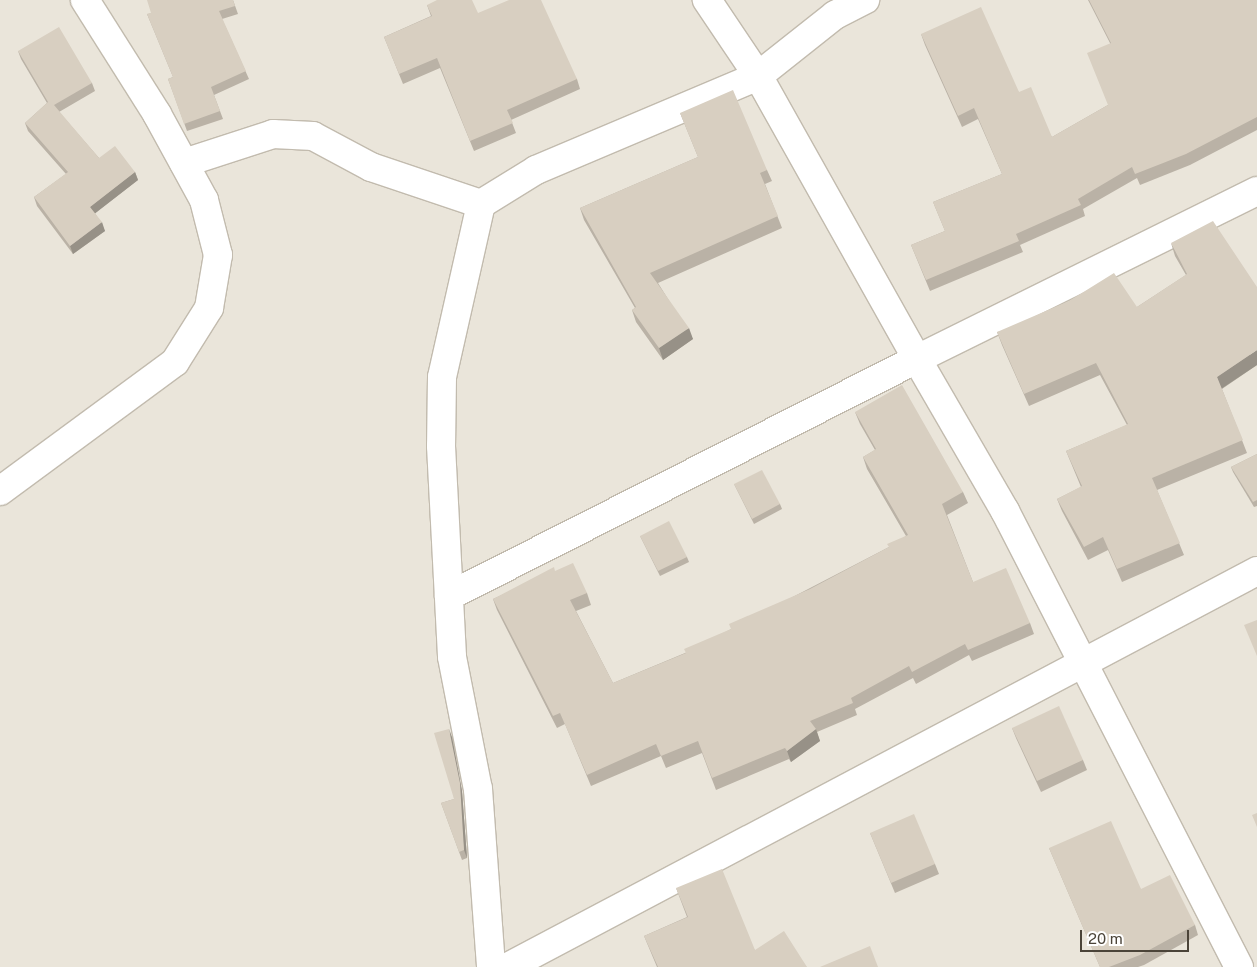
<!DOCTYPE html>
<style>
body{margin:0}
#map{position:relative;width:1257px;height:967px;overflow:hidden;background:#f6f3ec;font-family:"Public Sans",sans-serif}
div>[style]{position:absolute}
.residential>*{inset:0;background:#eae5da}
.roads{filter:drop-shadow(1px 0 #c2bbae) drop-shadow(-1px 0 #c2bbae) drop-shadow(0 1px #c2bbae) drop-shadow(0 -1px #c2bbae)}
.minor>*{height:28px;margin:-14px;padding:0 14px;transform-origin:14px;border-radius:14px;background:#fff}
.wall>*{inset:0;background:#bab2a6}
.shaded-wall>*{inset:0;background:#979187}
.building>*{inset:0;background:#d8cfc1}
span{translate:-50% -50%;white-space:nowrap;text-align:center;line-height:1.15;-webkit-text-stroke:5px #fff;paint-order:stroke}
.scale{position:absolute;left:1080px;top:930px;width:109px;height:22px;box-sizing:border-box;border:2px solid #4b4439;border-top:0;padding-left:6px;font-size:15px;line-height:18px;white-space:nowrap;color:#4b4439;-webkit-text-stroke:4px #fff;paint-order:stroke}
</style>
<div id="map">
<div class="residential">
<div style="clip-path:polygon(0 0,1257px 0,1257px 967px,0 967px)"></div>
</div>
<div class="roads">
<div class="minor">
<div style="left:184px;top:163px;width:94px;rotate:-18deg"></div>
<div style="left:273px;top:134px;width:40px;rotate:2.9deg"></div>
<div style="left:313px;top:136px;width:66px;rotate:28.1deg"></div>
<div style="left:371px;top:167px;width:116px;rotate:18.6deg"></div>
<div style="left:481px;top:204px;width:65px;rotate:-31.7deg"></div>
<div style="left:536px;top:170px;width:241px;rotate:-22.9deg"></div>
<div style="left:758px;top:76px;width:92px;rotate:-123.9deg"></div>
<div style="left:481px;top:204px;width:177px;rotate:102.7deg"></div>
<div style="left:442px;top:377px;width:69px;rotate:90.8deg"></div>
<div style="left:441px;top:446px;width:211px;rotate:87deg"></div>
<div style="left:452px;top:657px;width:135px;rotate:78.9deg"></div>
<div style="left:478px;top:789px;width:178px;rotate:85.8deg"></div>
<div style="left:0;top:491px;width:217px;rotate:-36.4deg"></div>
<div style="left:175px;top:362px;width:64px;rotate:-57.8deg"></div>
<div style="left:209px;top:308px;width:54px;rotate:-80.4deg"></div>
<div style="left:218px;top:255px;width:57px;rotate:-104.3deg"></div>
<div style="left:204px;top:200px;width:98px;rotate:-118.7deg"></div>
<div style="left:157px;top:114px;width:135px;rotate:-122.3deg"></div>
<div style="left:449px;top:596px;width:525px;rotate:-26.86deg"></div>
<div style="left:917px;top:359px;width:325px;rotate:-119.3deg"></div>
<div style="left:758px;top:76px;width:98px;rotate:-38.4deg"></div>
<div style="left:835px;top:15px;width:34px;rotate:-27deg"></div>
<div style="left:508px;top:967px;width:847px;rotate:-27.87deg"></div>
<div style="left:1239px;top:967px;width:513px;rotate:-117.16deg"></div>
<div style="left:1005px;top:511px;width:176px;rotate:-120.1deg"></div>
<div style="left:917px;top:359px;width:379px;rotate:-26.3deg"></div>
</div>
</div>
<div class="wall">
<div style="clip-path:polygon(233px 0,238px 14px,222px 19px,249px 79px,214px 95px,223px 119px,187px 131px,168px 79px,173px 77px,147px 14px)"></div>
<div style="clip-path:polygon(1088px 0,1257px 0,1257px 130px,1190px 165px,1140px 185px,1137px 178px,1083px 209px,1085px 216px,1020px 245px,1023px 252px,930px 291px,911px 245px,945px 231px,933px 202px,1002px 174px,978px 119px,962px 127px,925px 45px,921px 34px,1019px 92px,1052px 137px,1108px 105px,1110px 43px)"></div>
<div style="clip-path:polygon(427px 5px,478px 13px,577px 79px,580px 89px,511px 120px,516px 133px,474px 151px,440px 68px,403px 84px,384px 37px,431px 16px)"></div>
<div style="clip-path:polygon(18px 51px,92px 83px,95px 91px,59px 112px,99px 158px,135px 172px,138px 180px,95px 213px,105px 231px,73px 254px,37px 206px,34px 197px,66px 174px,28px 131px,25px 123px,47px 103px,21px 59px)"></div>
<div style="clip-path:polygon(680px 113px,767px 170px,772px 181px,765px 184px,782px 228px,658px 283px,693px 339px,663px 360px,636px 322px,632px 310px,635px 308px,584px 220px,580px 208px,698px 157px)"></div>
<div style="clip-path:polygon(1171px 243px,1257px 365px,1222px 389px,1247px 453px,1157px 490px,1184px 555px,1122px 582px,1108px 550px,1088px 560px,1062px 511px,1057px 499px,1081px 487px,1066px 451px,1127px 425px,1100px 375px,1029px 406px,1002px 345px,997px 332px,1137px 307px,1186px 275px,1175px 256px)"></div>
<div style="clip-path:polygon(855px 412px,963px 492px,968px 503px,947px 515px,973px 582px,1030px 623px,1034px 634px,972px 661px,969px 655px,916px 684px,913px 678px,855px 709px,857px 715px,817px 732px,820px 741px,791px 762px,789px 759px,716px 790px,702px 753px,666px 768px,661px 756px,591px 786px,565px 724px,557px 728px,497px 610px,493px 599px,555px 571px,587px 593px,591px 605px,576px 611px,613px 683px,685px 653px,889px 547px,906px 536px,867px 469px,863px 457px,875px 450px,860px 424px)"></div>
<div style="clip-path:polygon(1257px 454px,1257px 506px,1254px 507px,1233px 472px,1231px 467px)"></div>
<div style="clip-path:polygon(734px 484px,780px 504px,782px 509px,754px 524px)"></div>
<div style="clip-path:polygon(640px 536px,687px 557px,689px 562px,660px 576px)"></div>
<div style="clip-path:polygon(1012px 728px,1083px 760px,1087px 770px,1041px 792px,1016px 738px)"></div>
<div style="clip-path:polygon(452px 737px,462px 791px,467px 858px,462px 860px,441px 803px,454px 799px)"></div>
<div style="clip-path:polygon(870px 833px,935px 864px,939px 874px,895px 893px)"></div>
<div style="clip-path:polygon(1049px 848px,1141px 889px,1195px 925px,1198px 935px,1144px 965px,1138px 967px,1100px 967px)"></div>
<div style="clip-path:polygon(676px 888px,755px 950px,807px 967px,657px 967px,644px 936px,687px 917px)"></div>
</div>
<div class="shaded-wall">
<div style="clip-path:polygon(135px 172px,138px 180px,93px 215px,90px 207px)"></div>
<div style="clip-path:polygon(102px 222px,105px 231px,73px 254px,70px 246px)"></div>
<div style="clip-path:polygon(689px 328px,693px 339px,663px 360px,659px 348px)"></div>
<div style="clip-path:polygon(1257px 350px,1257px 365px,1221px 389px,1217px 377px)"></div>
<div style="clip-path:polygon(449px 729px,452px 737px,462px 791px,467px 858px,464px 850px)"></div>
<div style="clip-path:polygon(816px 729px,820px 741px,791px 762px,787px 751px)"></div>
</div>
<div class="building">
<div style="clip-path:polygon(147px 0,233px 0,235px 6px,219px 11px,246px 71px,211px 87px,220px 111px,184px 124px,168px 79px,173px 77px,147px 14px,151px 13px)"></div>
<div style="clip-path:polygon(437px 0,472px 0,478px 13px,509px 0,541px 0,577px 79px,507px 110px,513px 123px,470px 141px,437px 58px,399px 74px,384px 37px,432px 16px,427px 5px)"></div>
<div style="clip-path:polygon(1089px 0,1257px 0,1257px 117px,1186px 154px,1135px 174px,1132px 167px,1078px 199px,1081px 205px,1016px 234px,1019px 241px,926px 280px,911px 245px,945px 231px,933px 202px,1002px 174px,974px 108px,958px 116px,921px 34px,981px 7px,1019px 92px,1031px 87px,1052px 137px,1108px 105px,1087px 53px,1111px 43px)"></div>
<div style="clip-path:polygon(59px 27px,92px 83px,54px 105px,99px 158px,115px 146px,135px 172px,90px 207px,102px 222px,70px 246px,34px 197px,68px 172px,25px 123px,48px 102px,18px 51px)"></div>
<div style="clip-path:polygon(733px 90px,767px 170px,760px 173px,778px 216px,650px 273px,689px 328px,659px 348px,632px 310px,636px 307px,580px 208px,698px 157px,680px 113px)"></div>
<div style="clip-path:polygon(1213px 221px,1257px 287px,1257px 350px,1217px 377px,1243px 440px,1152px 478px,1180px 543px,1117px 569px,1103px 537px,1084px 547px,1057px 499px,1082px 486px,1066px 451px,1128px 424px,1096px 363px,1024px 394px,997px 332px,1069px 301px,1114px 273px,1137px 307px,1187px 274px,1171px 243px)"></div>
<div style="clip-path:polygon(902px 385px,963px 492px,942px 504px,973px 582px,1006px 568px,1030px 623px,968px 650px,965px 644px,912px 672px,909px 666px,851px 698px,853px 703px,810px 721px,816px 729px,787px 751px,785px 748px,712px 778px,698px 741px,661px 756px,656px 744px,587px 775px,560px 713px,553px 716px,493px 599px,554px 567px,555px 571px,573px 563px,587px 593px,570px 600px,613px 683px,686px 653px,684px 649px,731px 629px,729px 624px,810px 589px,889px 547px,887px 544px,908px 535px,863px 457px,876px 449px,855px 412px)"></div>
<div style="clip-path:polygon(1257px 454px,1257px 500px,1253px 502px,1231px 467px)"></div>
<div style="clip-path:polygon(762px 470px,780px 504px,752px 519px,734px 484px)"></div>
<div style="clip-path:polygon(669px 521px,687px 557px,658px 571px,640px 536px)"></div>
<div style="clip-path:polygon(1257px 620px,1257px 656px,1244px 625px)"></div>
<div style="clip-path:polygon(1059px 706px,1083px 760px,1037px 781px,1012px 728px)"></div>
<div style="clip-path:polygon(449px 729px,460px 783px,464px 850px,459px 852px,441px 803px,454px 799px,434px 733px)"></div>
<div style="clip-path:polygon(1257px 813px,1257px 827px,1252px 815px)"></div>
<div style="clip-path:polygon(914px 814px,935px 864px,891px 883px,870px 833px)"></div>
<div style="clip-path:polygon(1111px 821px,1141px 889px,1170px 875px,1195px 925px,1140px 955px,1109px 967px,1100px 967px,1049px 848px)"></div>
<div style="clip-path:polygon(722px 869px,755px 950px,784px 931px,807px 967px,658px 967px,644px 936px,688px 917px,676px 888px)"></div>
<div style="clip-path:polygon(870px 946px,878px 967px,820px 967px)"></div>
</div>
<div class="scale">20 m</div>
</div>
